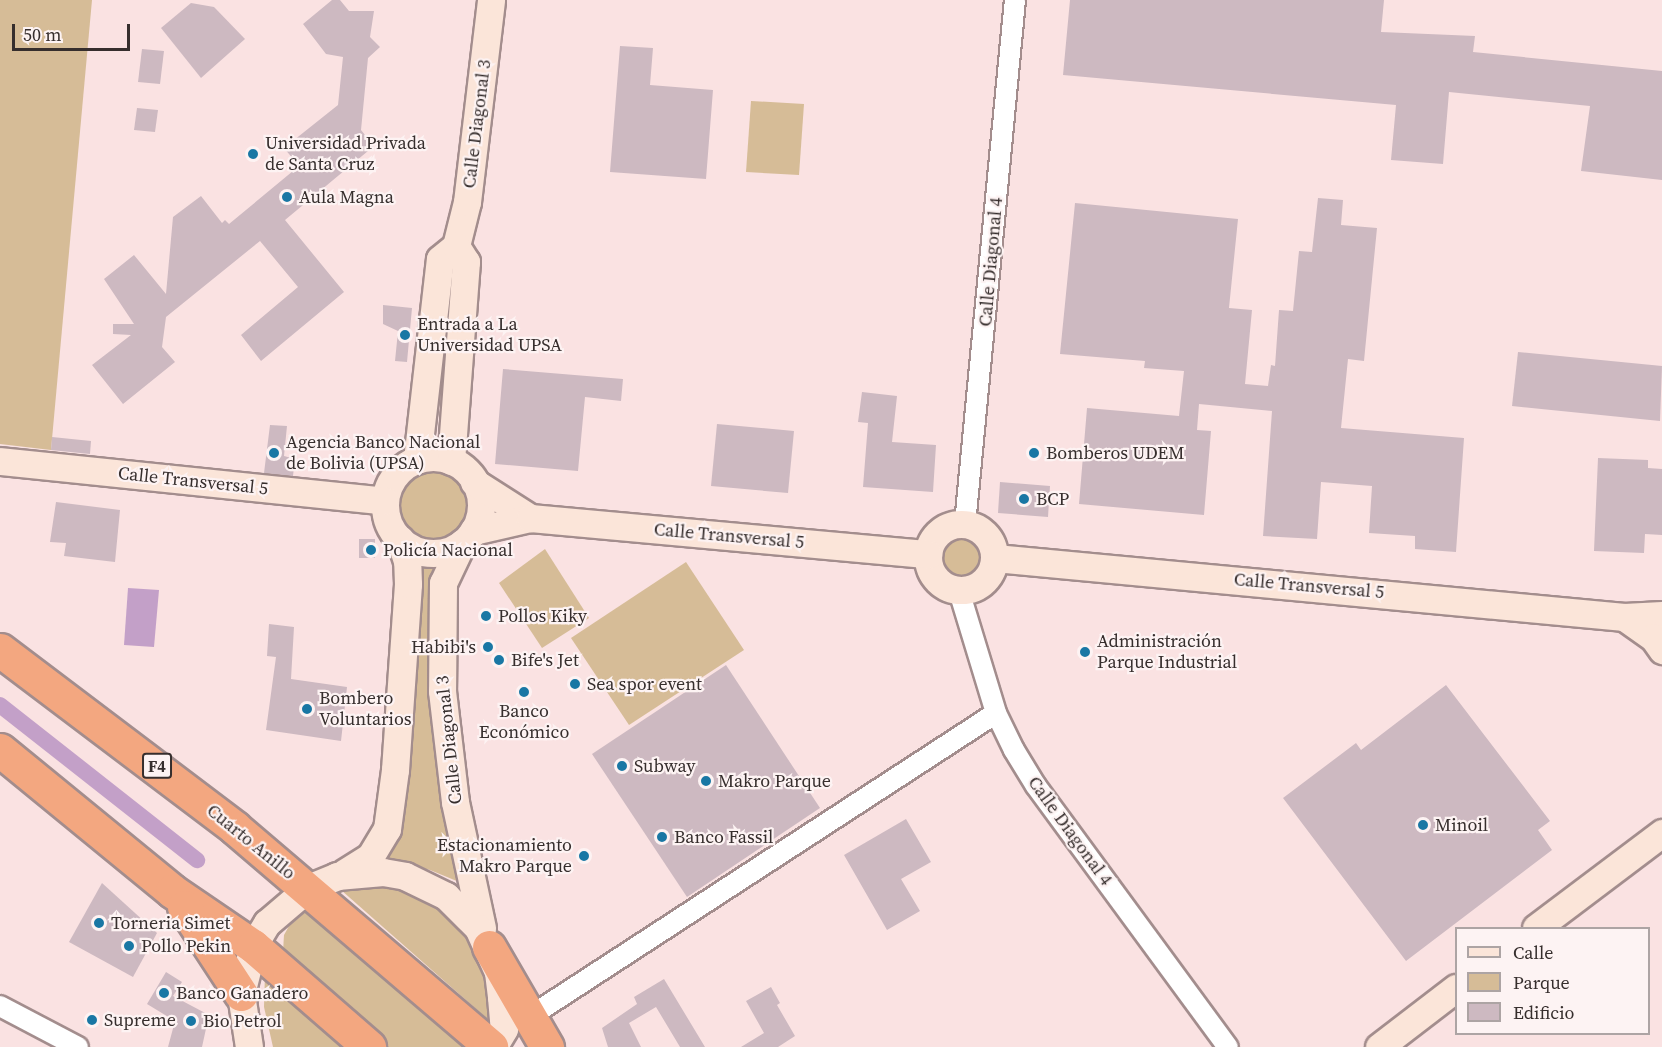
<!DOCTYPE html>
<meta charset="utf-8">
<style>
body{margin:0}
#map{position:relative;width:1662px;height:1047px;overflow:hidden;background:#fae2e2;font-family:"Source Serif 4",serif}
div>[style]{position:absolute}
.green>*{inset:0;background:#d6bc97}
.round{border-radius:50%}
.water>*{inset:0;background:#c3a0c8}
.canal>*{height:16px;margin:-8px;padding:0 8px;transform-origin:8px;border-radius:8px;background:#c3a0c8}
.building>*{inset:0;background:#cdb9c1}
.roads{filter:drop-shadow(2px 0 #a38d8d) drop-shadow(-2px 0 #a38d8d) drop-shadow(0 2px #a38d8d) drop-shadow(0 -2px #a38d8d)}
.street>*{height:20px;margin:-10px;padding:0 10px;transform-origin:10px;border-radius:10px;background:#fff}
.secondary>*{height:27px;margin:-13.5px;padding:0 13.5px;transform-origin:13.5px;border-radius:13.5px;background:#fbe5d9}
.secondary>.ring{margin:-13.5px;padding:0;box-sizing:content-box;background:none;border:27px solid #fbe5d9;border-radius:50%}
.highway>*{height:33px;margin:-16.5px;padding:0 16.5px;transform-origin:16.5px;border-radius:16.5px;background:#f3a780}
.dots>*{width:16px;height:16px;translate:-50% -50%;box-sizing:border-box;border:3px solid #fdf3f3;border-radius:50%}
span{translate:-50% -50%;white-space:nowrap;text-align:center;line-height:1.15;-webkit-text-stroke:4.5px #fdf3f3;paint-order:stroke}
.shield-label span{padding:2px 4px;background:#fdf3f3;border:2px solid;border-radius:4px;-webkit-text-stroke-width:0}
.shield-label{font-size:16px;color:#362e2d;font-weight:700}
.street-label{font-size:18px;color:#362e2d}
.poi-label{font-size:18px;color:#362e2d}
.left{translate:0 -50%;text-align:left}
.right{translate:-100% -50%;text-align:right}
.legend{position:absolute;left:1455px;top:927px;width:195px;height:108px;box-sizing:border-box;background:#fdf3f3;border:2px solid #ada4a4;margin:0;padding:8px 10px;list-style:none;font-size:18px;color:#362e2d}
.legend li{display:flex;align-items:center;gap:12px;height:30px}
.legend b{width:30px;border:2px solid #ada4a4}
.scale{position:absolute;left:12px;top:24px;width:118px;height:27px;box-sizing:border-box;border:3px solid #362e2d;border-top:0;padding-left:8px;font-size:18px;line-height:21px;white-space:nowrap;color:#362e2d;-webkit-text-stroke:4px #fdf3f3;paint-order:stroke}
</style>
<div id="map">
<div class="green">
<div style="clip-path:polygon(0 0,92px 0,51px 450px,0 444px)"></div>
<div style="clip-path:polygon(751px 101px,804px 104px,799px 175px,746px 172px)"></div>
<div class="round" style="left:398px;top:469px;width:70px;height:70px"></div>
<div class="round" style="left:936px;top:534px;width:48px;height:48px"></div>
<div style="clip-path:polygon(545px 549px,589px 618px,542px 648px,499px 583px)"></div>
<div style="clip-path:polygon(417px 561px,436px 565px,432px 611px,464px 884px,430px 870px,383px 858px)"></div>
<div style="clip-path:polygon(686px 562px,744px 650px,629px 725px,571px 638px)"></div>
<div style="clip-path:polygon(372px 886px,409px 890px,448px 908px,487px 959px,492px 1023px,341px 890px)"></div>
<div style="clip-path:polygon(308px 910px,472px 1047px,384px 1047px,283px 952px,284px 935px,289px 926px)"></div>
<div style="clip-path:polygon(265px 973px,354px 1047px,273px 1047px,264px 1007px)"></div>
</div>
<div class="water">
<div style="clip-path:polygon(128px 588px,159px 590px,154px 647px,124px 645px)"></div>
</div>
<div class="canal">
<div style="left:0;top:705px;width:251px;rotate:38.2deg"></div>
</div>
<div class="building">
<div style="clip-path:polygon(332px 0,340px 0,349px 11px,374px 11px,370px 37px,380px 47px,368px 58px,361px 130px,374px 146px,285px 220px,344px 292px,261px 361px,241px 335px,298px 287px,260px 241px,166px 317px,162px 347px,175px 362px,123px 404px,92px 365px,131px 335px,113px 334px,113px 324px,134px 324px,104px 279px,134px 255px,166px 294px,173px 217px,201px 196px,222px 223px,225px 220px,229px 224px,299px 166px,284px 148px,338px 105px,343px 57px,326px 54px,303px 24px)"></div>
<div style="clip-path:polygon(1070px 0,1384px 0,1381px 32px,1475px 36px,1473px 52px,1662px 71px,1662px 180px,1581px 171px,1590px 106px,1449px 92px,1443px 164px,1391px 160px,1396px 105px,1063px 75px)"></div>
<div style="clip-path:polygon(191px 3px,214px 7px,245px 39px,201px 78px,161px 28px)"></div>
<div style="clip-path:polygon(620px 46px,653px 48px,650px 85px,713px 90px,706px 179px,610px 172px)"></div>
<div style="clip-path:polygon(142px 49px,164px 51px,160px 84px,138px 82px)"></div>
<div style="clip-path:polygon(137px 108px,158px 110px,155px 132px,134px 130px)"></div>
<div style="clip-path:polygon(1318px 198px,1343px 200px,1341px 225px,1377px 228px,1364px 361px,1348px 359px,1341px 428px,1464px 438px,1456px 552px,1415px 549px,1415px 536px,1369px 533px,1372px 486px,1321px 482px,1317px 539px,1263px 536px,1272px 411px,1199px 404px,1197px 430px,1211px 431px,1204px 515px,1079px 504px,1087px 408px,1179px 416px,1184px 371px,1144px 368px,1145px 361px,1060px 354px,1075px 203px,1238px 219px,1229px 308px,1252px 310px,1245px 384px,1268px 386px,1271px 365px,1275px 366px,1279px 310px,1293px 311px,1299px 251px,1312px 252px)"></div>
<div style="clip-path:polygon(383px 305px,412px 308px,407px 362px,395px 361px,398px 331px,383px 324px)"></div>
<div style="clip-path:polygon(1518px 352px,1662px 366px,1660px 421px,1512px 406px)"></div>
<div style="clip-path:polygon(503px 369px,623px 379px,621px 401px,585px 397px,578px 471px,495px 464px)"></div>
<div style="clip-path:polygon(862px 392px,897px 396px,892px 442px,936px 445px,933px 492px,863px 487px,868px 423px,858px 422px)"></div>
<div style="clip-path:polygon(717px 424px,794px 431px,788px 493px,711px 486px)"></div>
<div style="clip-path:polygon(270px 425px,287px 426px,284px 456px,295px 459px,293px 476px,264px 473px)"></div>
<div style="clip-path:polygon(52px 437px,91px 441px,90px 454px,51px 450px)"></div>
<div style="clip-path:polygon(1598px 458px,1648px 460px,1648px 468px,1662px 469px,1662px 535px,1645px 534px,1644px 553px,1594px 551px)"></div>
<div style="clip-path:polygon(1000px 482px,1050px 486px,1048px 517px,998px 513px)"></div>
<div style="clip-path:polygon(56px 502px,120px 510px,115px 562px,64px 556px,66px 543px,50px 542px)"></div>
<div style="clip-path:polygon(359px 539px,375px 539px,375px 558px,359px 558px)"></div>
<div style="clip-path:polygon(269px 624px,294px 627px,291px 679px,347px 687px,341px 741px,266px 730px,276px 657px,267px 656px)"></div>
<div style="clip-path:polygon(726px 665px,820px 808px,687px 897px,592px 754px)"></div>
<div style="clip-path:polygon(1446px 685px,1550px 821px,1538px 830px,1552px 850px,1406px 961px,1283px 798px,1356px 743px,1361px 750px)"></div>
<div style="clip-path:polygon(906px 819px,931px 862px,901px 879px,920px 911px,887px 930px,844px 855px)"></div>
<div style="clip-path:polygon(102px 883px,157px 933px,133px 977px,69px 942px)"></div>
<div style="clip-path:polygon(166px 972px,182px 982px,173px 996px,209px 1015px,202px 1047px,168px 1047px,175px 1021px,147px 1004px)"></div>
<div style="clip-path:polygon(664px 979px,705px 1047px,680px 1047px,656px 1007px,629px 1023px,641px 1047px,608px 1047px,602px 1028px,637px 1004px,634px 997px)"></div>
<div style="clip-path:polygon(771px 987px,780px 1003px,777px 1005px,795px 1036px,778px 1047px,741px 1047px,764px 1033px,746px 1001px)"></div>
</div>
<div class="roads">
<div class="street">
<div style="left:965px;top:524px;width:526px;rotate:-84.55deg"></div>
<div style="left:959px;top:591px;width:127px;rotate:73.1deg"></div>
<div style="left:996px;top:713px;width:41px;rotate:64.1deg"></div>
<div style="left:1014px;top:750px;width:42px;rotate:58.6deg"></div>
<div style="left:1036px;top:786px;width:324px;rotate:53.7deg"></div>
<div style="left:0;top:1006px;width:88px;rotate:27.7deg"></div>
<div style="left:523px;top:1021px;width:564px;rotate:-33.07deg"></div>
</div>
<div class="secondary">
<div class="ring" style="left:385px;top:457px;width:69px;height:69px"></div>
<div style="left:417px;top:460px;width:202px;rotate:-83.5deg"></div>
<div style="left:440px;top:259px;width:21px;rotate:-39deg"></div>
<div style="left:456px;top:246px;width:45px;rotate:-76deg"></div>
<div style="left:467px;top:202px;width:203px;rotate:-83.2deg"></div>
<div style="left:0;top:461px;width:387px;rotate:5.9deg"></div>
<div style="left:451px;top:461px;width:200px;rotate:-85.7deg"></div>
<div style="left:466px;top:262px;width:19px;rotate:-122deg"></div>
<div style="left:474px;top:482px;width:67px;rotate:32.7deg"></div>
<div class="ring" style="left:928px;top:524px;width:39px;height:39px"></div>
<div style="left:473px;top:531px;width:58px;rotate:-12.8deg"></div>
<div style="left:530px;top:518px;width:400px;rotate:5.2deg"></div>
<div style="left:462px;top:543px;width:44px;rotate:115.4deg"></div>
<div style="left:443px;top:583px;width:108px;rotate:90.5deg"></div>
<div style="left:442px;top:691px;width:112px;rotate:83.3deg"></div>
<div style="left:455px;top:802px;width:129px;rotate:77.9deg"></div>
<div style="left:995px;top:558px;width:632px;rotate:5.36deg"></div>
<div style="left:1624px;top:617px;width:38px;rotate:-3deg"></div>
<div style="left:1624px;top:617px;width:35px;rotate:35deg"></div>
<div style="left:1653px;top:637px;width:16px;rotate:55deg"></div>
<div style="left:344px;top:873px;width:31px;rotate:-32deg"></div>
<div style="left:370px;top:857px;width:33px;rotate:-59deg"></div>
<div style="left:387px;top:829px;width:60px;rotate:-82.3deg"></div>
<div style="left:395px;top:770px;width:186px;rotate:-86deg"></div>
<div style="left:408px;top:584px;width:23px;rotate:-92deg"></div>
<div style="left:407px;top:561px;width:23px;rotate:-108deg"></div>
<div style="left:1536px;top:928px;width:158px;rotate:-37deg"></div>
<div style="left:249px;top:1047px;width:54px;rotate:-98.6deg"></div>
<div style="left:241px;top:994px;width:49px;rotate:-76deg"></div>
<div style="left:253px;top:946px;width:27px;rotate:-59deg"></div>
<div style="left:267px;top:923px;width:54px;rotate:-40.5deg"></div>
<div style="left:308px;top:888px;width:31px;rotate:-22deg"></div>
<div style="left:337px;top:876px;width:46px;rotate:-5deg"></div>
<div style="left:383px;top:872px;width:22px;rotate:10deg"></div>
<div style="left:405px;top:876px;width:46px;rotate:26deg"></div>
<div style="left:446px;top:896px;width:45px;rotate:45deg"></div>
<div style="left:478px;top:928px;width:48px;rotate:65.6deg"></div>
<div style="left:498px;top:972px;width:25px;rotate:83deg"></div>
<div style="left:501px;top:997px;width:32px;rotate:85deg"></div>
<div style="left:504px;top:1029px;width:21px;rotate:121deg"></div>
<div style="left:1379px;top:1047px;width:97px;rotate:-37.5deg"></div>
</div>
<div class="highway">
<div style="left:0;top:650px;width:295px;rotate:37.1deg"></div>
<div style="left:235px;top:828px;width:337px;rotate:40.5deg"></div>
<div style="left:0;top:750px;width:222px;rotate:39.3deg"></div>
<div style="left:172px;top:891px;width:98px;rotate:34.2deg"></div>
<div style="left:253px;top:946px;width:154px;rotate:41deg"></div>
<div style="left:184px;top:907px;width:104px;rotate:56.8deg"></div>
<div style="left:489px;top:947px;width:116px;rotate:59.9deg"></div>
</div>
</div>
<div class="dots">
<div style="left:253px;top:154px;background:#1977a4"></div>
<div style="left:287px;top:197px;background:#1977a4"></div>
<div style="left:405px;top:335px;background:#1977a4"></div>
<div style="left:274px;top:453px;background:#1977a4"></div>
<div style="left:1034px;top:453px;background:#1977a4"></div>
<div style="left:1024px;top:499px;background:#1977a4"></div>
<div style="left:371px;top:550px;background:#1977a4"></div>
<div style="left:486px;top:616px;background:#1977a4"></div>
<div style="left:488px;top:647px;background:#1977a4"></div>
<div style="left:1085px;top:652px;background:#1977a4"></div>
<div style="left:499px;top:660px;background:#1977a4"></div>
<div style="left:575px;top:684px;background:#1977a4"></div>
<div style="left:524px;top:692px;background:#1977a4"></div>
<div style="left:307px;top:709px;background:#1977a4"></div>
<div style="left:622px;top:766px;background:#1977a4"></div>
<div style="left:706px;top:781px;background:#1977a4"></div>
<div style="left:1423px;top:825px;background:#1977a4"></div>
<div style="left:662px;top:837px;background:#1977a4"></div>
<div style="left:584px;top:856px;background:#1977a4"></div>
<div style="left:99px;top:923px;background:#1977a4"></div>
<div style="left:129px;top:946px;background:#1977a4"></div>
<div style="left:164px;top:993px;background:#1977a4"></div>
<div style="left:92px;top:1020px;background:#1977a4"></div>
<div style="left:191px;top:1021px;background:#1977a4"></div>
</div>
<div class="shield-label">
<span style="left:157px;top:766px">F4</span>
</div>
<div class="street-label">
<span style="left:477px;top:124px;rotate:-83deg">Calle Diagonal 3</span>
<span style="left:991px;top:262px;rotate:-85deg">Calle Diagonal 4</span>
<span style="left:193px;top:481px;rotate:6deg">Calle Transversal 5</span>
<span style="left:729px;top:536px;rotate:5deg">Calle Transversal 5</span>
<span style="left:1309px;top:586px;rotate:5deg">Calle Transversal 5</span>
<span style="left:449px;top:740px;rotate:-96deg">Calle Diagonal 3</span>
<span style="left:1070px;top:831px;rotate:54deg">Calle Diagonal 4</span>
<span style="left:251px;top:842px;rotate:39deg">Cuarto Anillo</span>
</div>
<div class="poi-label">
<span class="left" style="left:265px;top:154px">Universidad Privada<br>de Santa Cruz</span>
<span class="left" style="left:299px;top:197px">Aula Magna</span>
<span class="left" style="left:417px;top:335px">Entrada a La<br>Universidad UPSA</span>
<span class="left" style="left:286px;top:453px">Agencia Banco Nacional<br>de Bolivia (UPSA)</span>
<span class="left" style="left:1046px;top:453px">Bomberos UDEM</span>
<span class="left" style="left:1036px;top:499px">BCP</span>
<span class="left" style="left:383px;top:550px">Policía Nacional</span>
<span class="left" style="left:498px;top:616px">Pollos Kiky</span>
<span class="left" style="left:1097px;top:652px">Administración<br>Parque Industrial</span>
<span class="right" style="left:476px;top:647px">Habibi's</span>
<span class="left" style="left:511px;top:660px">Bife's Jet</span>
<span class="left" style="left:587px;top:684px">Sea spor event</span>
<span class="left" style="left:319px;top:709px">Bombero<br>Voluntarios</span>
<span style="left:524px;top:722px">Banco<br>Económico</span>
<span class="left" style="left:634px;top:766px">Subway</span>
<span class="left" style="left:718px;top:781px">Makro Parque</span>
<span class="left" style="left:1435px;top:825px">Minoil</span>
<span class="left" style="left:674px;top:837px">Banco Fassil</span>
<span class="right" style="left:572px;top:856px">Estacionamiento<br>Makro Parque</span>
<span class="left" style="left:111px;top:923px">Torneria Simet</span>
<span class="left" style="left:141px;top:946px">Pollo Pekin</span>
<span class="left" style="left:176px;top:993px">Banco Ganadero</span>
<span class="left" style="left:104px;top:1020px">Supreme</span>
<span class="left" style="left:203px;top:1021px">Bio Petrol</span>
</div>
<ul class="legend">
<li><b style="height:8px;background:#fbe5d9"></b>Calle</li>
<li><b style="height:16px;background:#d6bc97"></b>Parque</li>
<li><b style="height:16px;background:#cdb9c1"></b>Edificio</li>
</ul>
<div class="scale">50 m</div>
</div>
